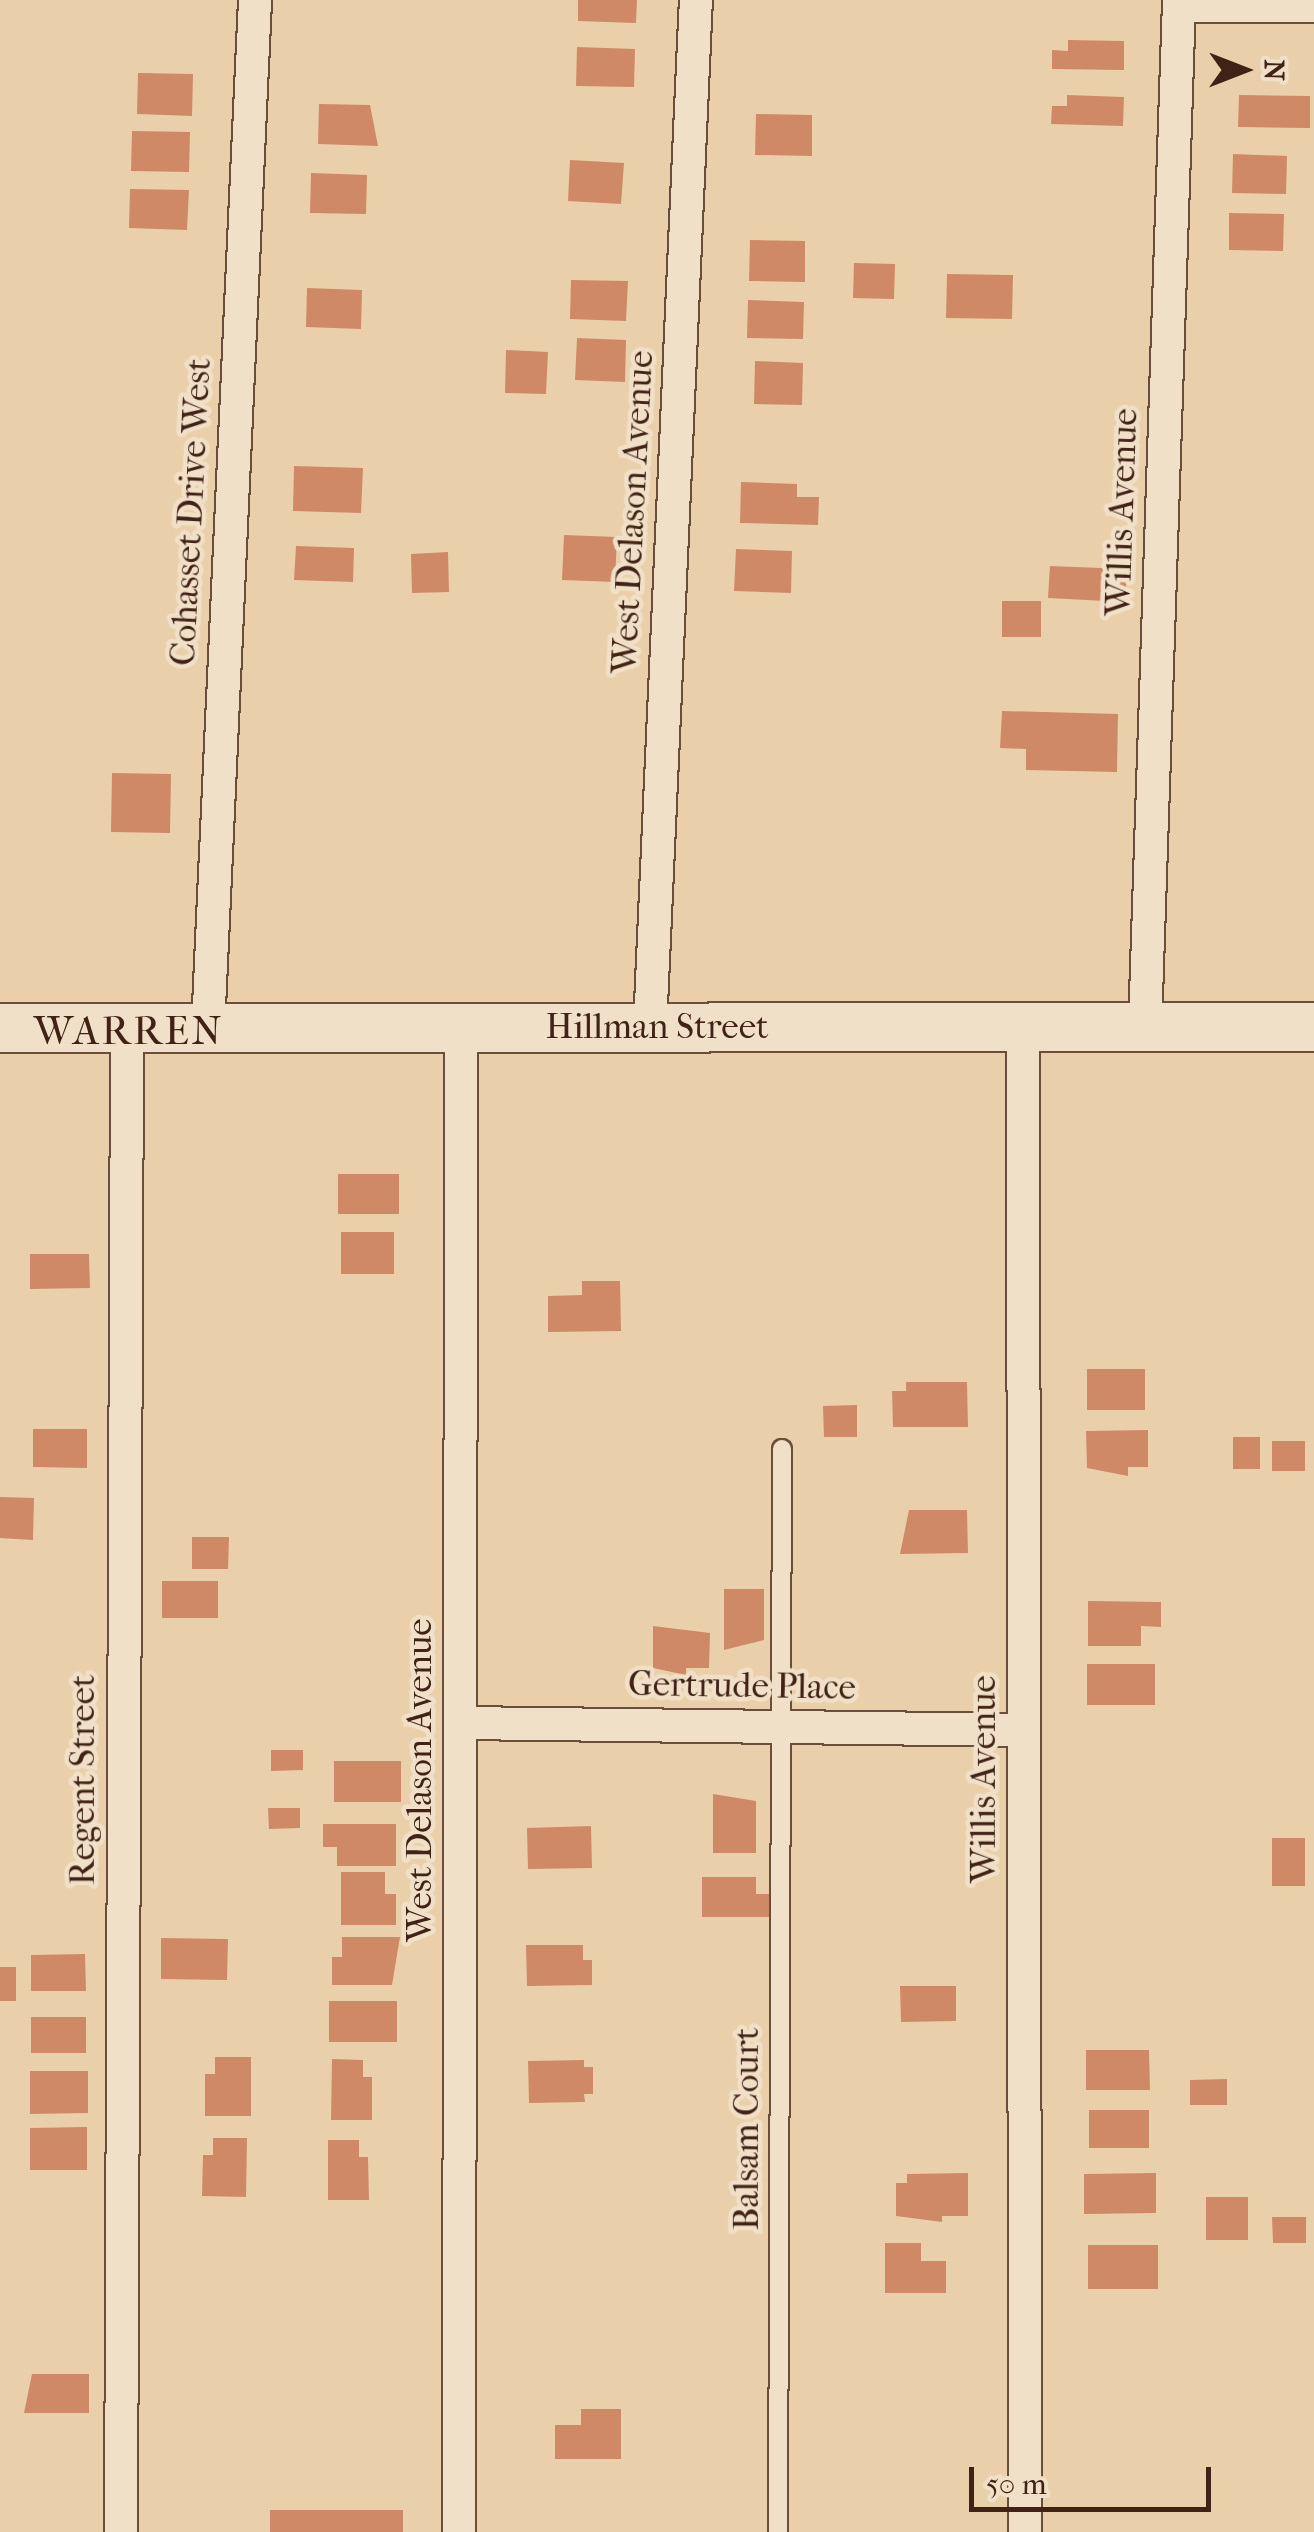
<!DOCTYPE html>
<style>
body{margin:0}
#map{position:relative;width:1314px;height:2532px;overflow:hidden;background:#ead0aa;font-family:"IM FELL French Canon",serif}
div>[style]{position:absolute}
.building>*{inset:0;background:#cf8966}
.roads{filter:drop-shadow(2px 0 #6a4e3c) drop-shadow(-2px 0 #6a4e3c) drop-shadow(0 2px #6a4e3c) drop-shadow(0 -2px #6a4e3c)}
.lane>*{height:18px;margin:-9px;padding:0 9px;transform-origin:9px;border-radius:9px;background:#f1e0c8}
.street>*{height:32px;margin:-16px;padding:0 16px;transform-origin:16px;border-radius:16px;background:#f1e0c8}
.secondary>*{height:48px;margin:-24px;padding:0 24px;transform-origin:24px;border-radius:24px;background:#f1e0c8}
span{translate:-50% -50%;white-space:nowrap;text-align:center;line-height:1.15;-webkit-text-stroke:9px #f1e0c8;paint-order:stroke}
.street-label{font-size:35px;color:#402217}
.quarter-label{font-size:40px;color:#402217;letter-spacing:2.5px}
.north{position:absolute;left:1194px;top:20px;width:100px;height:100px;-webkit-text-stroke:8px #f1e0c8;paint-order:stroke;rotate:90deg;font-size:28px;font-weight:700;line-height:40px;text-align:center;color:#402217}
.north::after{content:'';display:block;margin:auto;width:35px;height:45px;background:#402217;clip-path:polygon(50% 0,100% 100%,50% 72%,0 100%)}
.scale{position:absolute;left:969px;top:2467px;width:242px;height:45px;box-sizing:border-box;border:5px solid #402217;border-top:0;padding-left:12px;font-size:30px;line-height:35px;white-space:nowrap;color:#402217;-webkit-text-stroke:8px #f1e0c8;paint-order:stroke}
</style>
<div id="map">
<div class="building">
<div style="clip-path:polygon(578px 0,637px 0,636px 23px,578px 21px)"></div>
<div style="clip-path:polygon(1068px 40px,1124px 41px,1124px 70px,1052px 69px,1052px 50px,1068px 51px)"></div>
<div style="clip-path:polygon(577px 47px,635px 49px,634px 87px,576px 86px)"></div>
<div style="clip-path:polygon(138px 73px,193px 74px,192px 116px,137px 114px)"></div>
<div style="clip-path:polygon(1067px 95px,1124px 97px,1123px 126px,1051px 124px,1052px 106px,1067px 106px)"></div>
<div style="clip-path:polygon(1239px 95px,1310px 96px,1310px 128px,1238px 127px)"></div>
<div style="clip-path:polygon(319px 104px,370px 105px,378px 146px,318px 144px)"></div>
<div style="clip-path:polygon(756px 114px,812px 115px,812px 156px,755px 155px)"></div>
<div style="clip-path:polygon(132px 131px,190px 132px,189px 172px,131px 171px)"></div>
<div style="clip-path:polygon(1233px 154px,1287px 156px,1286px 194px,1232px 193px)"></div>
<div style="clip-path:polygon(570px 160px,624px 163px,621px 204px,568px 201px)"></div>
<div style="clip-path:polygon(311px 173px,367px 175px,366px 214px,310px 213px)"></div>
<div style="clip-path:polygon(130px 189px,189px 190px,187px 230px,129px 228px)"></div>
<div style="clip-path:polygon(1229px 213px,1284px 214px,1283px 251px,1229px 250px)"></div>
<div style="clip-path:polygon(750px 240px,805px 241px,805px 282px,749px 281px)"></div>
<div style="clip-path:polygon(854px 263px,895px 264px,894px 299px,853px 298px)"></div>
<div style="clip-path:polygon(947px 274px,1013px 275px,1012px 319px,946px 318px)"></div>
<div style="clip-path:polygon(571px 280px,628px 281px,626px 321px,570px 319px)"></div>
<div style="clip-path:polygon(307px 288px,362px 290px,361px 329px,306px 327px)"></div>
<div style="clip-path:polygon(748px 300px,804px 302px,803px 339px,747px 338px)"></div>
<div style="clip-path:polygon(577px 338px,626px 340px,625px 382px,575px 380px)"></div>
<div style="clip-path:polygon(506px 350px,548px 352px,546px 394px,505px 393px)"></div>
<div style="clip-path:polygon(755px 361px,803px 363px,802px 405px,754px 404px)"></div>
<div style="clip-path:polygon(294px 466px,363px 468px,361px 513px,293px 511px)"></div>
<div style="clip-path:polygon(741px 482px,797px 484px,797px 497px,819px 497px,818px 525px,740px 523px)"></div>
<div style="clip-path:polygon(564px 535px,617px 537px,615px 582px,562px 580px)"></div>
<div style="clip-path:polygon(296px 546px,354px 548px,353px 582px,294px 580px)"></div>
<div style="clip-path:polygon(736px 549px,792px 551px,791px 593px,734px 591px)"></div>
<div style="clip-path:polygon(448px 552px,449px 592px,412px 593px,411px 554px)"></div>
<div style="clip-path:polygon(1050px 566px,1127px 569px,1125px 602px,1048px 598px)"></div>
<div style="clip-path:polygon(1002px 601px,1041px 601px,1041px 637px,1002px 637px)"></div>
<div style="clip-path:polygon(1002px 711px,1118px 714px,1117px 772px,1026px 770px,1026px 749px,1000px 748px)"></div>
<div style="clip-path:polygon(112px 773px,171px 774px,170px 833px,111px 832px)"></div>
<div style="clip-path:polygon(338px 1174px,399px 1174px,399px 1214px,338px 1214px)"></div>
<div style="clip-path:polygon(341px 1232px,394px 1232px,394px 1274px,341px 1274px)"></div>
<div style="clip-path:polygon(30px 1254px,89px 1254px,90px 1288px,30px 1289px)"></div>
<div style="clip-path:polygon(582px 1281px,620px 1281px,621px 1331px,548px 1332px,548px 1296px,582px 1295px)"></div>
<div style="clip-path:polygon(1087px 1369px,1145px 1369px,1145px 1410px,1087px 1410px)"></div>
<div style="clip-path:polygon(906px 1382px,967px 1382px,968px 1427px,893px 1427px,892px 1391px,906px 1391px)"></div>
<div style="clip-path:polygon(857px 1405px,857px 1437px,824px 1437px,823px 1406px)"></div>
<div style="clip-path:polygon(33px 1429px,87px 1429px,87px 1468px,33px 1467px)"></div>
<div style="clip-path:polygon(1148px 1430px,1148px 1467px,1128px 1467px,1128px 1476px,1087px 1468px,1086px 1431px)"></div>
<div style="clip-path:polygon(1233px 1437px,1260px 1437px,1260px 1469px,1233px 1469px)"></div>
<div style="clip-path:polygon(1272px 1441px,1305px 1441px,1305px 1471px,1272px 1471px)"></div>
<div style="clip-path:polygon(0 1497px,34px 1498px,33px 1540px,0 1538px)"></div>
<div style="clip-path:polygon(909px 1510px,967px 1510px,968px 1553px,900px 1554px)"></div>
<div style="clip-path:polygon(192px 1537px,229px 1537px,228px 1569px,192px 1569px)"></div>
<div style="clip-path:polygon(162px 1581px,218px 1581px,218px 1618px,162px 1618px)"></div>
<div style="clip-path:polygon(724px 1589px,764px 1589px,764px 1640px,724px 1650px)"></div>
<div style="clip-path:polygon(1088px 1601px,1161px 1602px,1161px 1627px,1141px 1626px,1141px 1646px,1088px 1646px)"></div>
<div style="clip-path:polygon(653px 1626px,710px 1633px,709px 1668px,686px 1668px,686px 1675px,653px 1668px)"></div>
<div style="clip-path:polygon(1087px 1664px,1155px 1664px,1155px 1705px,1087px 1705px)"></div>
<div style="clip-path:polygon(271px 1750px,303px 1750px,303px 1770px,271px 1771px)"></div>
<div style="clip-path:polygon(334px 1761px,401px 1761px,401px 1802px,334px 1802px)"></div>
<div style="clip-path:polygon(713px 1794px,756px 1801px,756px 1853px,713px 1853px)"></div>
<div style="clip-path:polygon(268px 1808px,300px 1808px,300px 1828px,269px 1829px)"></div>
<div style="clip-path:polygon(323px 1824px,396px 1824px,396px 1866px,337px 1866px,337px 1847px,323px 1847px)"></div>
<div style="clip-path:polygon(591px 1826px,592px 1868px,528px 1869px,527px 1828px)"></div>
<div style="clip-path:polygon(1272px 1838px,1305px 1838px,1305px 1886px,1272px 1886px)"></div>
<div style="clip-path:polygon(341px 1872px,385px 1872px,385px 1894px,396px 1894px,396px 1925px,341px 1925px)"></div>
<div style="clip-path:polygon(702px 1877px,756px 1877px,756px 1894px,769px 1894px,769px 1917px,702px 1917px)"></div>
<div style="clip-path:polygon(342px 1937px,400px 1937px,392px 1985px,332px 1985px,332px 1957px,342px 1957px)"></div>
<div style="clip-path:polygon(161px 1938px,228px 1939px,227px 1980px,161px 1979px)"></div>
<div style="clip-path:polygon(526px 1945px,583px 1945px,583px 1960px,592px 1960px,592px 1985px,527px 1986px)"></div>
<div style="clip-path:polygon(85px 1954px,86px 1991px,31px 1991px,31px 1955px)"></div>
<div style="clip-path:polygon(0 1967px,16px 1967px,16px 2001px,0 2001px)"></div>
<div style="clip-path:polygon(900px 1986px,956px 1986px,956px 2021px,901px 2022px)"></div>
<div style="clip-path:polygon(329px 2001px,397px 2001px,397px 2042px,329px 2042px)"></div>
<div style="clip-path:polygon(31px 2017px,86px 2017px,86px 2053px,31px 2053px)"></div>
<div style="clip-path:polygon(1086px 2050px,1149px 2050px,1150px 2090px,1086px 2090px)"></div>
<div style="clip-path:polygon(215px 2057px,251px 2057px,251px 2116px,205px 2116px,205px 2074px,215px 2074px)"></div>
<div style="clip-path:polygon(332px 2059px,363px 2060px,363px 2077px,372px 2077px,372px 2120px,331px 2120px)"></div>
<div style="clip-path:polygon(584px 2060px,584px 2067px,593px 2067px,593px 2094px,584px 2094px,585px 2102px,529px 2103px,528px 2061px)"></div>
<div style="clip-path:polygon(30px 2071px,88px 2071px,88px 2113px,30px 2114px)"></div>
<div style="clip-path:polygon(1227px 2079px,1227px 2105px,1190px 2105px,1190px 2080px)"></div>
<div style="clip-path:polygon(1089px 2110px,1149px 2110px,1149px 2148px,1089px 2148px)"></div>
<div style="clip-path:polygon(87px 2127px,87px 2170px,30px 2170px,30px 2128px)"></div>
<div style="clip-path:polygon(213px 2138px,247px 2138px,246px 2197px,202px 2196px,203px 2155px,213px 2155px)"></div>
<div style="clip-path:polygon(328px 2140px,359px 2140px,359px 2157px,368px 2157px,369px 2200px,328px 2200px)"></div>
<div style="clip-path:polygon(968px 2173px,968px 2216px,942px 2216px,942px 2222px,896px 2216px,896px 2183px,907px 2183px,907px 2174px)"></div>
<div style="clip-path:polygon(1156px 2173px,1156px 2213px,1084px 2214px,1084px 2174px)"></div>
<div style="clip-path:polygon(1206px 2197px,1248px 2197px,1248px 2240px,1206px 2240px)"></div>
<div style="clip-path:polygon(1272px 2217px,1306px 2217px,1306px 2243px,1273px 2243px)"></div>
<div style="clip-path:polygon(885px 2243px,921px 2243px,921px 2261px,946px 2261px,946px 2293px,885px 2293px)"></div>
<div style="clip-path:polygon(1088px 2245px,1158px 2245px,1158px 2289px,1088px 2289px)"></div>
<div style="clip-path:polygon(32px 2374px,89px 2374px,89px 2413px,24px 2413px)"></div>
<div style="clip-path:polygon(581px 2409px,621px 2409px,621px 2459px,555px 2459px,555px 2425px,581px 2425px)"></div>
<div style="clip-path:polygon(270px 2510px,403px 2510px,403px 2532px,270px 2532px)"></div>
</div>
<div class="roads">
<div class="lane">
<div style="left:778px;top:2532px;width:1083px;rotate:-89.79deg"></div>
</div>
<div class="street">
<div style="left:1179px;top:6px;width:135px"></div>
<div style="left:650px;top:1027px;width:1028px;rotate:-87.44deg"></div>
<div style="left:1023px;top:1027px;width:1505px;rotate:89.92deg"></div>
<div style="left:1145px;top:1027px;width:1028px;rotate:-88.1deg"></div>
<div style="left:208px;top:1028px;width:1029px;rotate:-87.38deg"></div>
<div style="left:460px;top:1723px;width:564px;rotate:0.71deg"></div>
<div style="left:121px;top:2532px;width:1504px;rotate:-89.77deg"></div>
<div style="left:459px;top:2532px;width:1504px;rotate:-89.92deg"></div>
</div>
<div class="secondary">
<div style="left:0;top:1028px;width:1314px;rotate:-0.04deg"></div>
</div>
</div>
<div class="street-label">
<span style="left:191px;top:512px;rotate:-87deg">Cohasset Drive West</span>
<span style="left:633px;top:512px;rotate:-87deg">West Delason Avenue</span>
<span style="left:1122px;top:512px;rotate:-88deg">Willis Avenue</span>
<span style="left:657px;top:1027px">Hillman Street</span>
<span style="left:742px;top:1686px;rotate:1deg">Gertrude Place</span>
<span style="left:984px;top:1779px;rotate:-90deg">Willis Avenue</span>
<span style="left:83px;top:1780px;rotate:-90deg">Regent Street</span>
<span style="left:420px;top:1780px;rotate:-90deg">West Delason Avenue</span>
<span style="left:747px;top:2129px;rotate:-90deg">Balsam Court</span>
</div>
<div class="quarter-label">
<span style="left:129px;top:1031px">WARREN</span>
</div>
<div class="north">N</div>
<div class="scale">50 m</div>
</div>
